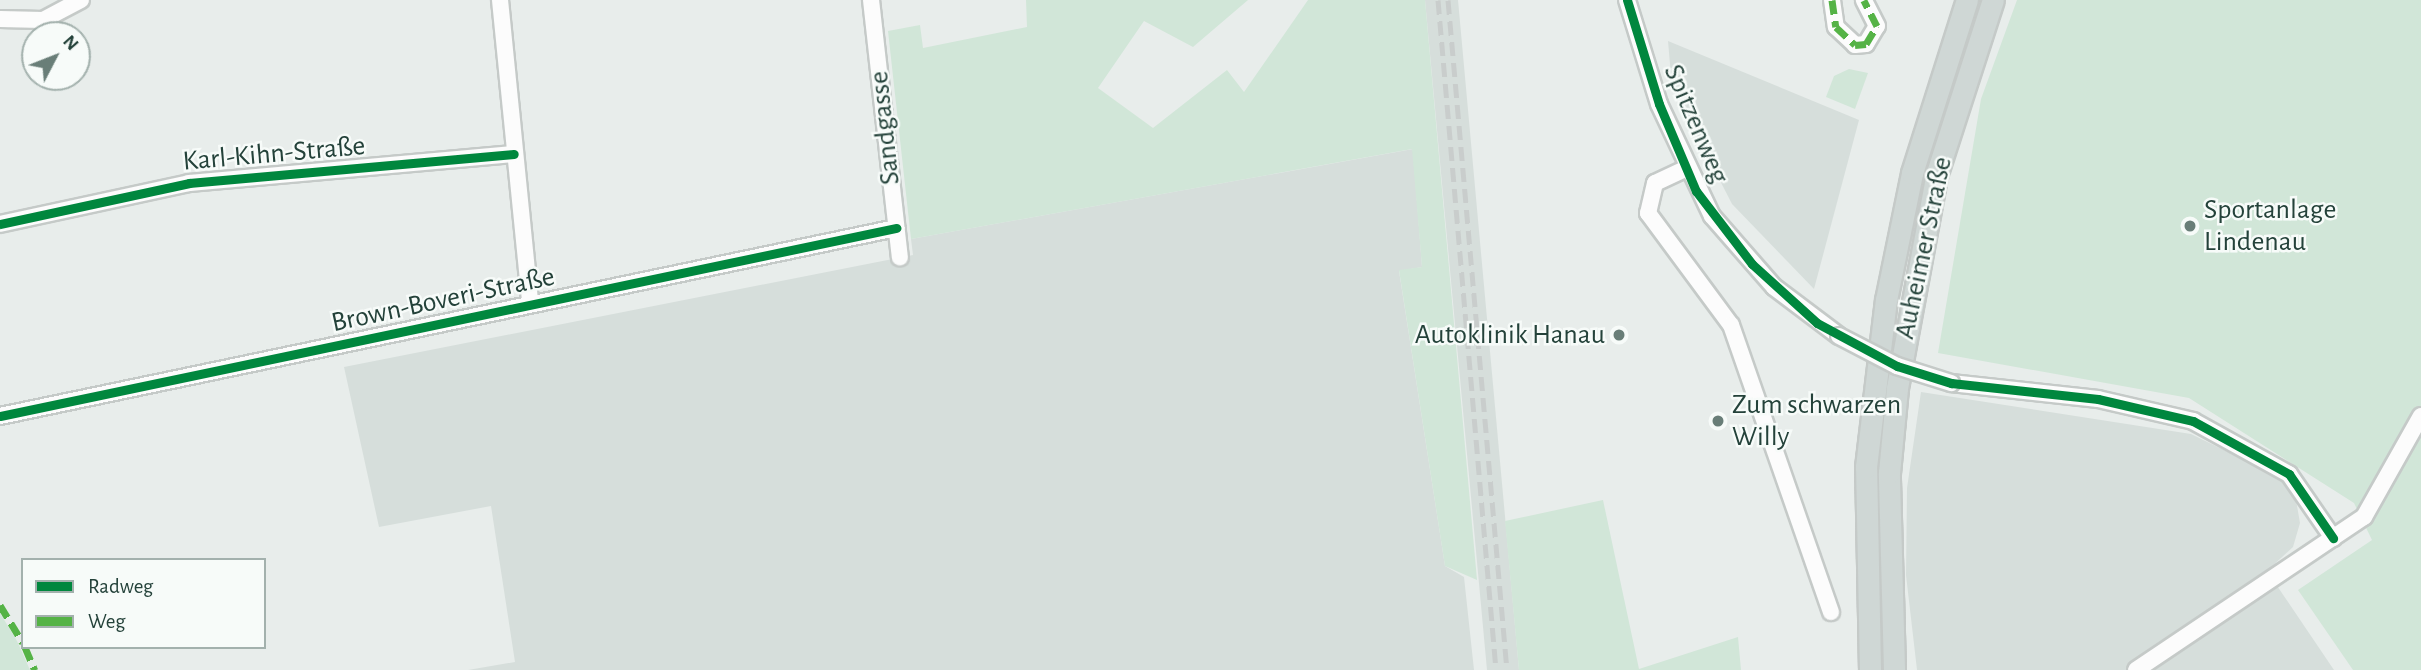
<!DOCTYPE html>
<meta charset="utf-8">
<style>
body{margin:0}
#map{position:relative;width:2421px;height:670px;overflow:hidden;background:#e8edeb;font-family:"Alegreya Sans",sans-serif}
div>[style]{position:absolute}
.built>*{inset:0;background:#d6dedb}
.green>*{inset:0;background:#d1e6d8}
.roads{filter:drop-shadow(2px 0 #c5cac8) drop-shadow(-2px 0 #c5cac8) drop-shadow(0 2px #c5cac8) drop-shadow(0 -2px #c5cac8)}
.minor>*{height:16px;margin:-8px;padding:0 8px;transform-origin:8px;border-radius:8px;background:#fcfcfc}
.major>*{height:21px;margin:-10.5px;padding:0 10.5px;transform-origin:10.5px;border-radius:10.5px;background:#cfd7d5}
.rail>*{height:5px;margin-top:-2.5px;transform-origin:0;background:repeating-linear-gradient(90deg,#c9cdcc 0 14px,transparent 0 21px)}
.bridges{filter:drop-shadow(2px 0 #c5cac8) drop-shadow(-2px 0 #c5cac8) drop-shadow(0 2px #c5cac8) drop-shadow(0 -2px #c5cac8)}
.minor-bridge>*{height:16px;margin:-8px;padding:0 8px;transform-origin:8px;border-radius:8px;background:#fcfcfc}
.quiet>*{height:7px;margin-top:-3.5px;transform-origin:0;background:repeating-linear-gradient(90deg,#55b346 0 14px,transparent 0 21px)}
.cycleway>*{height:9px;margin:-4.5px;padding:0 4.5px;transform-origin:4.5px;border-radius:4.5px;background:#00873e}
.dots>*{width:19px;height:19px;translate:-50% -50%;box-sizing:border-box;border:4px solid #f7fbf9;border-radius:50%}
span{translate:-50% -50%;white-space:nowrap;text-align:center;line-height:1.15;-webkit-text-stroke:5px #f7fbf9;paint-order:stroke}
.street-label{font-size:28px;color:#24423a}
.poi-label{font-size:28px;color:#24423a}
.left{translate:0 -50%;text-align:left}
.right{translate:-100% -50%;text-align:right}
.legend{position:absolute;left:21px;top:558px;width:245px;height:91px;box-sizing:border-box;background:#f7fbf9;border:2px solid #a3b1ad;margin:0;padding:9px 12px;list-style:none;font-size:21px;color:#24423a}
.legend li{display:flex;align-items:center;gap:14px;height:35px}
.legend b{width:35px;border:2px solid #a3b1ad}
.north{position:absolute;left:21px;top:21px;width:70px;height:70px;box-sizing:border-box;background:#f7fbf9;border:2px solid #a3b1ad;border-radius:50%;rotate:48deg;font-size:19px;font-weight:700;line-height:28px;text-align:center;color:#24423a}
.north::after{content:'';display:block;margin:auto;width:24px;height:32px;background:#697e78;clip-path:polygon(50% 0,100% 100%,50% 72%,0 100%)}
</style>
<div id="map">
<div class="built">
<div style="clip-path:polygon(1425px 0,1458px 0,1519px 670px,1487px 670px)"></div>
<div style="clip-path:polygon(1668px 41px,1859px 120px,1814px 289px,1732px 204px,1672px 87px)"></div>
<div style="clip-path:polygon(1413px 149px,1422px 267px,1399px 271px,1445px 566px,1464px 577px,1474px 670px,468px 670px,515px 662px,491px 506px,379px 527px,344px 367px,913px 255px,911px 239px)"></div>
<div style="clip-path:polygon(1921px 392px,2191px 434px,2275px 475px,2295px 494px,2300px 523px,2293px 547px,2267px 571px,2334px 670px,1917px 670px,1906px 575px,1907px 488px)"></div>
</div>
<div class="green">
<div style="clip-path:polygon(1026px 0,1248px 0,1193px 47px,1144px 21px,1098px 88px,1153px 128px,1227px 70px,1244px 92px,1308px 0,1425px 0,1477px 580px,1445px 566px,1399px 270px,1422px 267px,1412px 149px,911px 239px,888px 31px,920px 25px,923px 48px,1027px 27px)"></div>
<div style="clip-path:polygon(2017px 0,2421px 0,2421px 670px,2353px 670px,2298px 590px,2372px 540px,2354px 503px,2189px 398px,1938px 353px,1981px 99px)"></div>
<div style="clip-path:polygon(1849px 69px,1868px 73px,1855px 109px,1826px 97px,1834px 76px)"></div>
<div style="clip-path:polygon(1603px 500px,1639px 669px,1738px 637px,1741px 670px,1519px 670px,1505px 521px)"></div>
<div style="clip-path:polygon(0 613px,17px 641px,30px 670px,0 670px)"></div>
</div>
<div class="roads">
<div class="minor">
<div style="left:500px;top:0;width:304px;rotate:84.3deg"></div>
<div style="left:871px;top:0;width:259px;rotate:83.6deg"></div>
<div style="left:1627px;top:0;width:109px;rotate:72.9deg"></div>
<div style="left:1659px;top:104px;width:124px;rotate:64.7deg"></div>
<div style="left:1712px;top:216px;width:94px;rotate:48.9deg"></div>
<div style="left:1774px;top:287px;width:81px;rotate:37deg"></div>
<div style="left:1832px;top:0;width:27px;rotate:82deg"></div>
<div style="left:1836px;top:27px;width:26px;rotate:43deg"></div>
<div style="left:1855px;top:45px;width:11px;rotate:-5deg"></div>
<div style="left:1866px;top:44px;width:21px;rotate:-59deg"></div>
<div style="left:1877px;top:26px;width:29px;rotate:-117deg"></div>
<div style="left:0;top:19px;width:43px;rotate:1.3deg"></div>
<div style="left:43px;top:20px;width:43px;rotate:-27.8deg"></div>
<div style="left:1685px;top:169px;width:33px;rotate:155deg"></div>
<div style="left:1655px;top:183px;width:31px;rotate:103deg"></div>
<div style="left:1648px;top:213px;width:139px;rotate:53.5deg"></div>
<div style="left:1731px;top:325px;width:304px;rotate:70.8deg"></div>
<div style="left:0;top:224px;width:193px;rotate:-12.2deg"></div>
<div style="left:189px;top:183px;width:326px;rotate:-5.1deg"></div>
<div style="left:1951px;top:383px;width:148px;rotate:6.2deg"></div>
<div style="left:2098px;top:399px;width:98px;rotate:13deg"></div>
<div style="left:2193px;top:421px;width:110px;rotate:28.9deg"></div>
<div style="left:2289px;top:474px;width:78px;rotate:55.5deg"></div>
<div style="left:0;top:416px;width:916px;rotate:-11.85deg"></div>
<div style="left:2136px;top:670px;width:275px;rotate:-33.9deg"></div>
<div style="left:2364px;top:517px;width:116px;rotate:-60.6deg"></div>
</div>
<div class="major">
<div style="left:1870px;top:670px;width:203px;rotate:-91.1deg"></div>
<div style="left:1866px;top:467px;width:168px;rotate:-83.2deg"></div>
<div style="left:1886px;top:300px;width:130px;rotate:-78.4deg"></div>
<div style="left:1912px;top:173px;width:182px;rotate:-72.4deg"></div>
<div style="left:1894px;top:670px;width:197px;rotate:-91.5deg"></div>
<div style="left:1889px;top:473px;width:85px;rotate:-84.6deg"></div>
<div style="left:1897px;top:388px;width:219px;rotate:-79.5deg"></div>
<div style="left:1937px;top:173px;width:182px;rotate:-72.1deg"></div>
</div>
</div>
<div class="rail">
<div style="left:1438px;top:0;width:673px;rotate:85.05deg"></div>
<div style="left:1448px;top:0;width:673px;rotate:84.97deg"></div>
</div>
<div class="bridges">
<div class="minor-bridge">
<div style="left:1839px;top:336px;width:65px;rotate:27.3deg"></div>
<div style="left:1897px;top:366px;width:57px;rotate:17.5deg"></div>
</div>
</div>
<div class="quiet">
<div style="left:1832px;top:0;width:27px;rotate:82deg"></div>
<div style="left:1836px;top:27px;width:26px;rotate:43deg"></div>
<div style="left:1855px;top:45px;width:11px;rotate:-5deg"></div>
<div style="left:1866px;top:44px;width:21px;rotate:-59deg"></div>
<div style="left:1877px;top:26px;width:29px;rotate:-117deg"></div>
<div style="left:0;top:605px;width:44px;rotate:58.8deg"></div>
<div style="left:25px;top:647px;width:25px;rotate:67deg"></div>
</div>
<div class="cycleway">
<div style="left:1627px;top:0;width:109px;rotate:72.9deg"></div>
<div style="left:1659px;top:104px;width:95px;rotate:67deg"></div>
<div style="left:1696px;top:191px;width:92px;rotate:52.5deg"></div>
<div style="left:1752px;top:264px;width:88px;rotate:42.2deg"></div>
<div style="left:1817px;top:323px;width:91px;rotate:28.3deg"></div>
<div style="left:1897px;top:366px;width:57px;rotate:17.5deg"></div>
<div style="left:1951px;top:383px;width:148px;rotate:6.2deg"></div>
<div style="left:2098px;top:399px;width:98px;rotate:13deg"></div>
<div style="left:2193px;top:421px;width:110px;rotate:28.9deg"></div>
<div style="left:2289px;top:474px;width:78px;rotate:55.5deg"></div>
<div style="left:0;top:224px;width:193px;rotate:-12.2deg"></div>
<div style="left:189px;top:183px;width:326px;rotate:-5.1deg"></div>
<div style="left:0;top:416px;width:916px;rotate:-11.85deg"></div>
</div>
<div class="dots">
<div style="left:2190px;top:226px;background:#697e78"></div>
<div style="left:1619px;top:335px;background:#697e78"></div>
<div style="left:1718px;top:421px;background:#697e78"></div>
</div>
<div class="street-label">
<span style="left:1696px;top:124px;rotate:67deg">Spitzenweg</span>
<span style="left:885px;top:128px;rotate:-96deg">Sandgasse</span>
<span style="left:274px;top:154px;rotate:-5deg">Karl-Kihn-Straße</span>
<span style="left:1924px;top:248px;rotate:-78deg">Auheimer Straße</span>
<span style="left:443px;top:300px;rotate:-12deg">Brown-Boveri-Straße</span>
</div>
<div class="poi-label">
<span class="left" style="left:2204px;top:226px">Sportanlage<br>Lindenau</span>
<span class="right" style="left:1605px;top:335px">Autoklinik Hanau</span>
<span class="left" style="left:1732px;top:421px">Zum schwarzen<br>Willy</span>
</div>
<ul class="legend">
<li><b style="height:9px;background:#00873e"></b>Radweg</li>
<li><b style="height:9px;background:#55b346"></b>Weg</li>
</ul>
<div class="north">N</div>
</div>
